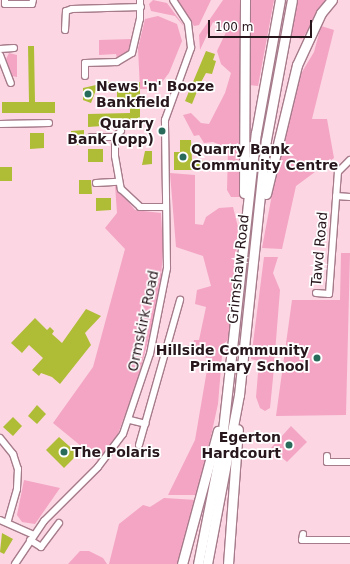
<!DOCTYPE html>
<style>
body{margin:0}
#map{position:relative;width:350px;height:564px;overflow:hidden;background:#fcd6e3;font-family:"DejaVu Sans",sans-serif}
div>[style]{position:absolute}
.green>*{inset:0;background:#f3a5c3}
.building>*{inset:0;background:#afbc35}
.roads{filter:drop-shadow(1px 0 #a67b8b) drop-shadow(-1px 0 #a67b8b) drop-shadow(0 1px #a67b8b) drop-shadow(0 -1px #a67b8b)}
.minor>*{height:6px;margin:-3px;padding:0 3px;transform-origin:3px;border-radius:3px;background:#fff}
.secondary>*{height:9px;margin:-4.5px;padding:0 4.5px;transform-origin:4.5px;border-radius:4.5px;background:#fff}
.dots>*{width:11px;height:11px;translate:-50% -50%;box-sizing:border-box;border:2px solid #fff;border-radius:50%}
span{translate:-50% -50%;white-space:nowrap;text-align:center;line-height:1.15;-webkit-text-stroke:3.5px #fff;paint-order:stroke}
.poi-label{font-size:14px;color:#27171d;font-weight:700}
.left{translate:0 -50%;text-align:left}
.right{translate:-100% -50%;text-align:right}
.street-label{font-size:14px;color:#27171d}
.scale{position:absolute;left:208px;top:20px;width:104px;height:18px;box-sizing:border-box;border:2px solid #27171d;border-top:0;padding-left:5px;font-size:12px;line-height:14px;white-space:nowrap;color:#27171d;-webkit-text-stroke:3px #fff;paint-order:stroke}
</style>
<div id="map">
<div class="green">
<div style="clip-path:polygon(153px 0,167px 3px,187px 30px,175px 16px,151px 11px,149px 4px)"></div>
<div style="clip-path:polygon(177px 0,211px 0,199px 25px,194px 26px)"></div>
<div style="clip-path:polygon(223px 0,242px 0,246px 22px,240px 197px,231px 197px,227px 190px,228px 148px,213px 142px,204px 143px,199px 135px,194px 136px,183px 115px,191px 113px,201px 123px,209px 124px,225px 93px,231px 73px,221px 64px,217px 51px,227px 30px,213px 22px,200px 50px,199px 35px)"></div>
<div style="clip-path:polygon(249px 0,274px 0,258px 86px,249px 85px)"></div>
<div style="clip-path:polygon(298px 0,327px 0,302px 39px,290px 36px)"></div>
<div style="clip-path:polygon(158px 16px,177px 24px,182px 41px,169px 73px,159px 86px,153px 89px,140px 89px,138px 48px,145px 19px)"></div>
<div style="clip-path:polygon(321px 26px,334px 30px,312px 119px,327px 119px,334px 158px,296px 186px,282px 249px,262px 248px,287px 114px,299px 77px,314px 52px)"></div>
<div style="clip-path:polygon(132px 39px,128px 51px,117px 58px,116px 54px,99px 55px,99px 40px)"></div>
<div style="clip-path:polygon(9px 53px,17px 55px,17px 77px,12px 76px,6px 59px)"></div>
<div style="clip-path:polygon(170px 173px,195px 175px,195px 224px,203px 225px,206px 217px,219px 208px,233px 207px,238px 227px,231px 338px,223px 344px,218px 404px,198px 495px,168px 495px,195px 440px,209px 358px,185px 354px,187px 345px,193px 346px,194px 340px,199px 340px,206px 307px,195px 304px,197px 290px,211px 286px,203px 256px,176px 247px)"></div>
<div style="clip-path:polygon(115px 185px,135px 210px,161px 213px,163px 248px,160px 295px,138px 379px,118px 434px,98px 460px,53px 423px,93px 367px,125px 249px,105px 228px,117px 213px)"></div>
<div style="clip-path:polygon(341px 253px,350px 253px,346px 415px,276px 416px,292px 300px,340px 300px)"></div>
<div style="clip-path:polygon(264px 257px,278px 257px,273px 273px,280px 290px,273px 378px,270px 408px,265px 411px,260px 408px,256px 397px,259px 361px,251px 359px)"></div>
<div style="clip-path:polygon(291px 426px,307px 442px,287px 462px,271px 448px)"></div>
<div style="clip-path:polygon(24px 480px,60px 488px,35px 524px,22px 522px,17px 515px)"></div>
<div style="clip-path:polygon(164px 498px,197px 500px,177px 564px,109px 564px,119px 524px,143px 505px,150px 507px)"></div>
<div style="clip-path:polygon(80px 551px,89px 551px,103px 558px,107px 564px,68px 564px)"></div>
</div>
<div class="building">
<div style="clip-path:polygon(28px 46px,34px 46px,35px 102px,55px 102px,55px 113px,2px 113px,2px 102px,29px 102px)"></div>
<div style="clip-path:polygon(206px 51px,215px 54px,213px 60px,216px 61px,212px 74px,206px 73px,200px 84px,192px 104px,185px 101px)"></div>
<div style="clip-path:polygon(96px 82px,140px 82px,140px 120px,115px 120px,102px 122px,102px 126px,88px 127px,88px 114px,130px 113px,130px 105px,117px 105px,117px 89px,96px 90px,91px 103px,83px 100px,83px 88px,96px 85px)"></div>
<div style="clip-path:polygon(84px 130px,84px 145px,71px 145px,71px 131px)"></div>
<div style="clip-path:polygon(30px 133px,44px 133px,44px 148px,30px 149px)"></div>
<div style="clip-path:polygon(180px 140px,191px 140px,192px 160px,204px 161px,204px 170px,174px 170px,174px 152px,180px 152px)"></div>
<div style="clip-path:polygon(88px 149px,103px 149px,103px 162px,88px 162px)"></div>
<div style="clip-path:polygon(145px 151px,152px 151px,152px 164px,142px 165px)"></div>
<div style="clip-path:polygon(0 167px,12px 167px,12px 181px,0 181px)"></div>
<div style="clip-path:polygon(79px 180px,91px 180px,92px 194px,79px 194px)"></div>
<div style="clip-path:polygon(96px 198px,111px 198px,111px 210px,96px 211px)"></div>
<div style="clip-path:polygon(86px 309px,101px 316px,85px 333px,91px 345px,60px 384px,52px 377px,41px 373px,39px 376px,32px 370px,43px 358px,29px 345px,22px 353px,11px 343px,35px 318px,47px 330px,50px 327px,54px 331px,52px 334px,62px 343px)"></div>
<div style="clip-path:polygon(37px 405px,46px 414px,37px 424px,28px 416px)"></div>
<div style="clip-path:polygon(13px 417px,22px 426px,13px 436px,3px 427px)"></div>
<div style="clip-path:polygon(59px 437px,78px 454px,64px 468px,46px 450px)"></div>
<div style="clip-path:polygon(2px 533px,13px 539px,4px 554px,0 552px)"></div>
</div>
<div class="roads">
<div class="minor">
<div style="left:5px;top:0;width:4px;rotate:90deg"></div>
<div style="left:5px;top:4px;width:27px"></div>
<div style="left:32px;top:4px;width:4px;rotate:-76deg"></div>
<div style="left:65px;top:30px;width:19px;rotate:-87deg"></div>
<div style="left:66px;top:11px;width:6px;rotate:-18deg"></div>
<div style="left:72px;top:9px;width:69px;rotate:-1.7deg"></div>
<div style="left:0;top:49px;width:14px;rotate:-4deg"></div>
<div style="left:0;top:55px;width:30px;rotate:69deg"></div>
<div style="left:85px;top:76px;width:13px;rotate:-90deg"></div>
<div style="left:85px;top:63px;width:32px;rotate:-2deg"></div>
<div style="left:117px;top:62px;width:17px;rotate:-31deg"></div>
<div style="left:132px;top:53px;width:35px;rotate:-77deg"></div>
<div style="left:140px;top:19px;width:19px;rotate:-90deg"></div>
<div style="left:0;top:124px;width:49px;rotate:-1.2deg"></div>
<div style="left:121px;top:131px;width:8px;rotate:135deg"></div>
<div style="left:115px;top:137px;width:19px;rotate:90deg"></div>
<div style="left:115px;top:156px;width:34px;rotate:80deg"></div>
<div style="left:121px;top:189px;width:26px;rotate:43deg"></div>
<div style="left:140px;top:207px;width:25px"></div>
<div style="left:91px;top:137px;width:24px"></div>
<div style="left:96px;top:183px;width:22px;rotate:-3deg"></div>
<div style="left:336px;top:196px;width:14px;rotate:4deg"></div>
<div style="left:316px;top:293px;width:13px;rotate:4deg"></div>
<div style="left:329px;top:294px;width:122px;rotate:-85.8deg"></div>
<div style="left:338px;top:172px;width:17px;rotate:-45deg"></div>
<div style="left:130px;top:420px;width:16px;rotate:14deg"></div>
<div style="left:0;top:438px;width:21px;rotate:51deg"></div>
<div style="left:13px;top:454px;width:16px;rotate:72deg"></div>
<div style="left:18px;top:469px;width:20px;rotate:93deg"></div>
<div style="left:17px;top:489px;width:33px;rotate:106deg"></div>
<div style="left:139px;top:445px;width:151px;rotate:-74.2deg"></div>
<div style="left:327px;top:456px;width:6px;rotate:90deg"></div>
<div style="left:327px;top:462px;width:23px"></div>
<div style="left:0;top:520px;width:37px;rotate:24deg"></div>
<div style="left:303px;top:534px;width:6px;rotate:99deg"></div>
<div style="left:302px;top:540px;width:48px"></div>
<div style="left:30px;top:540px;width:13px;rotate:32deg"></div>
<div style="left:41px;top:547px;width:30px;rotate:-53deg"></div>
<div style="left:15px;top:564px;width:52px;rotate:-56deg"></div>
<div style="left:44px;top:521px;width:76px;rotate:-45deg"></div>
<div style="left:98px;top:467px;width:41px;rotate:-52.9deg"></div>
<div style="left:123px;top:434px;width:84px;rotate:-71.4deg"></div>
<div style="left:150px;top:354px;width:88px;rotate:-78.8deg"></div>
<div style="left:167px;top:268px;width:148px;rotate:-90.8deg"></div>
<div style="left:165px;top:120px;width:77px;rotate:-70.1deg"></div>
<div style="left:191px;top:48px;width:25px;rotate:-97deg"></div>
<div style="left:188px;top:23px;width:27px;rotate:-123deg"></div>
</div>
<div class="secondary">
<div style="left:244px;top:193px;width:193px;rotate:-89.7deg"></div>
<div style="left:266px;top:194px;width:133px;rotate:-76.5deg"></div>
<div style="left:297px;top:65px;width:57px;rotate:-65.2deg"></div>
<div style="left:321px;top:13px;width:17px;rotate:-50deg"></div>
<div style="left:182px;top:564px;width:138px;rotate:-74.9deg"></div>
<div style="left:198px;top:564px;width:118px;rotate:-78.8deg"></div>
<div style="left:221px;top:448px;width:317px;rotate:-83.7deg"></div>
<div style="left:256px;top:133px;width:135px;rotate:-79.8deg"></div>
<div style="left:207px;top:564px;width:172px;rotate:-79.3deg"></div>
<div style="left:239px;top:395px;width:256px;rotate:-84deg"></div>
<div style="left:266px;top:140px;width:142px;rotate:-79.5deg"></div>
<div style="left:228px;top:564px;width:135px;rotate:-85.8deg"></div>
</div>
</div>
<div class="dots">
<div style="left:88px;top:94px;background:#286b5b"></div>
<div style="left:162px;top:131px;background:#286b5b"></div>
<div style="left:183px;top:157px;background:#286b5b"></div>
<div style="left:317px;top:358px;background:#286b5b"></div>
<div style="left:289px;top:445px;background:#286b5b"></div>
<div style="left:64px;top:452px;background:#286b5b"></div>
</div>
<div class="poi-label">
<span class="left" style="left:96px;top:94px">News 'n' Booze<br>Bankfield</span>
<span class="right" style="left:154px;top:131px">Quarry<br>Bank (opp)</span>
<span class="left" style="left:191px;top:157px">Quarry Bank<br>Community Centre</span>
<span class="right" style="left:309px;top:358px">Hillside Community<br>Primary School</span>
<span class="right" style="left:281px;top:445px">Egerton<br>Hardcourt</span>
<span class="left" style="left:72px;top:452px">The Polaris</span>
</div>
<div class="street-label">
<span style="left:319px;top:249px;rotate:-85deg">Tawd Road</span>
<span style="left:238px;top:269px;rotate:-84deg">Grimshaw Road</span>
<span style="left:143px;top:321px;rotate:-78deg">Ormskirk Road</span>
</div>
<div class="scale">100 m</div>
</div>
